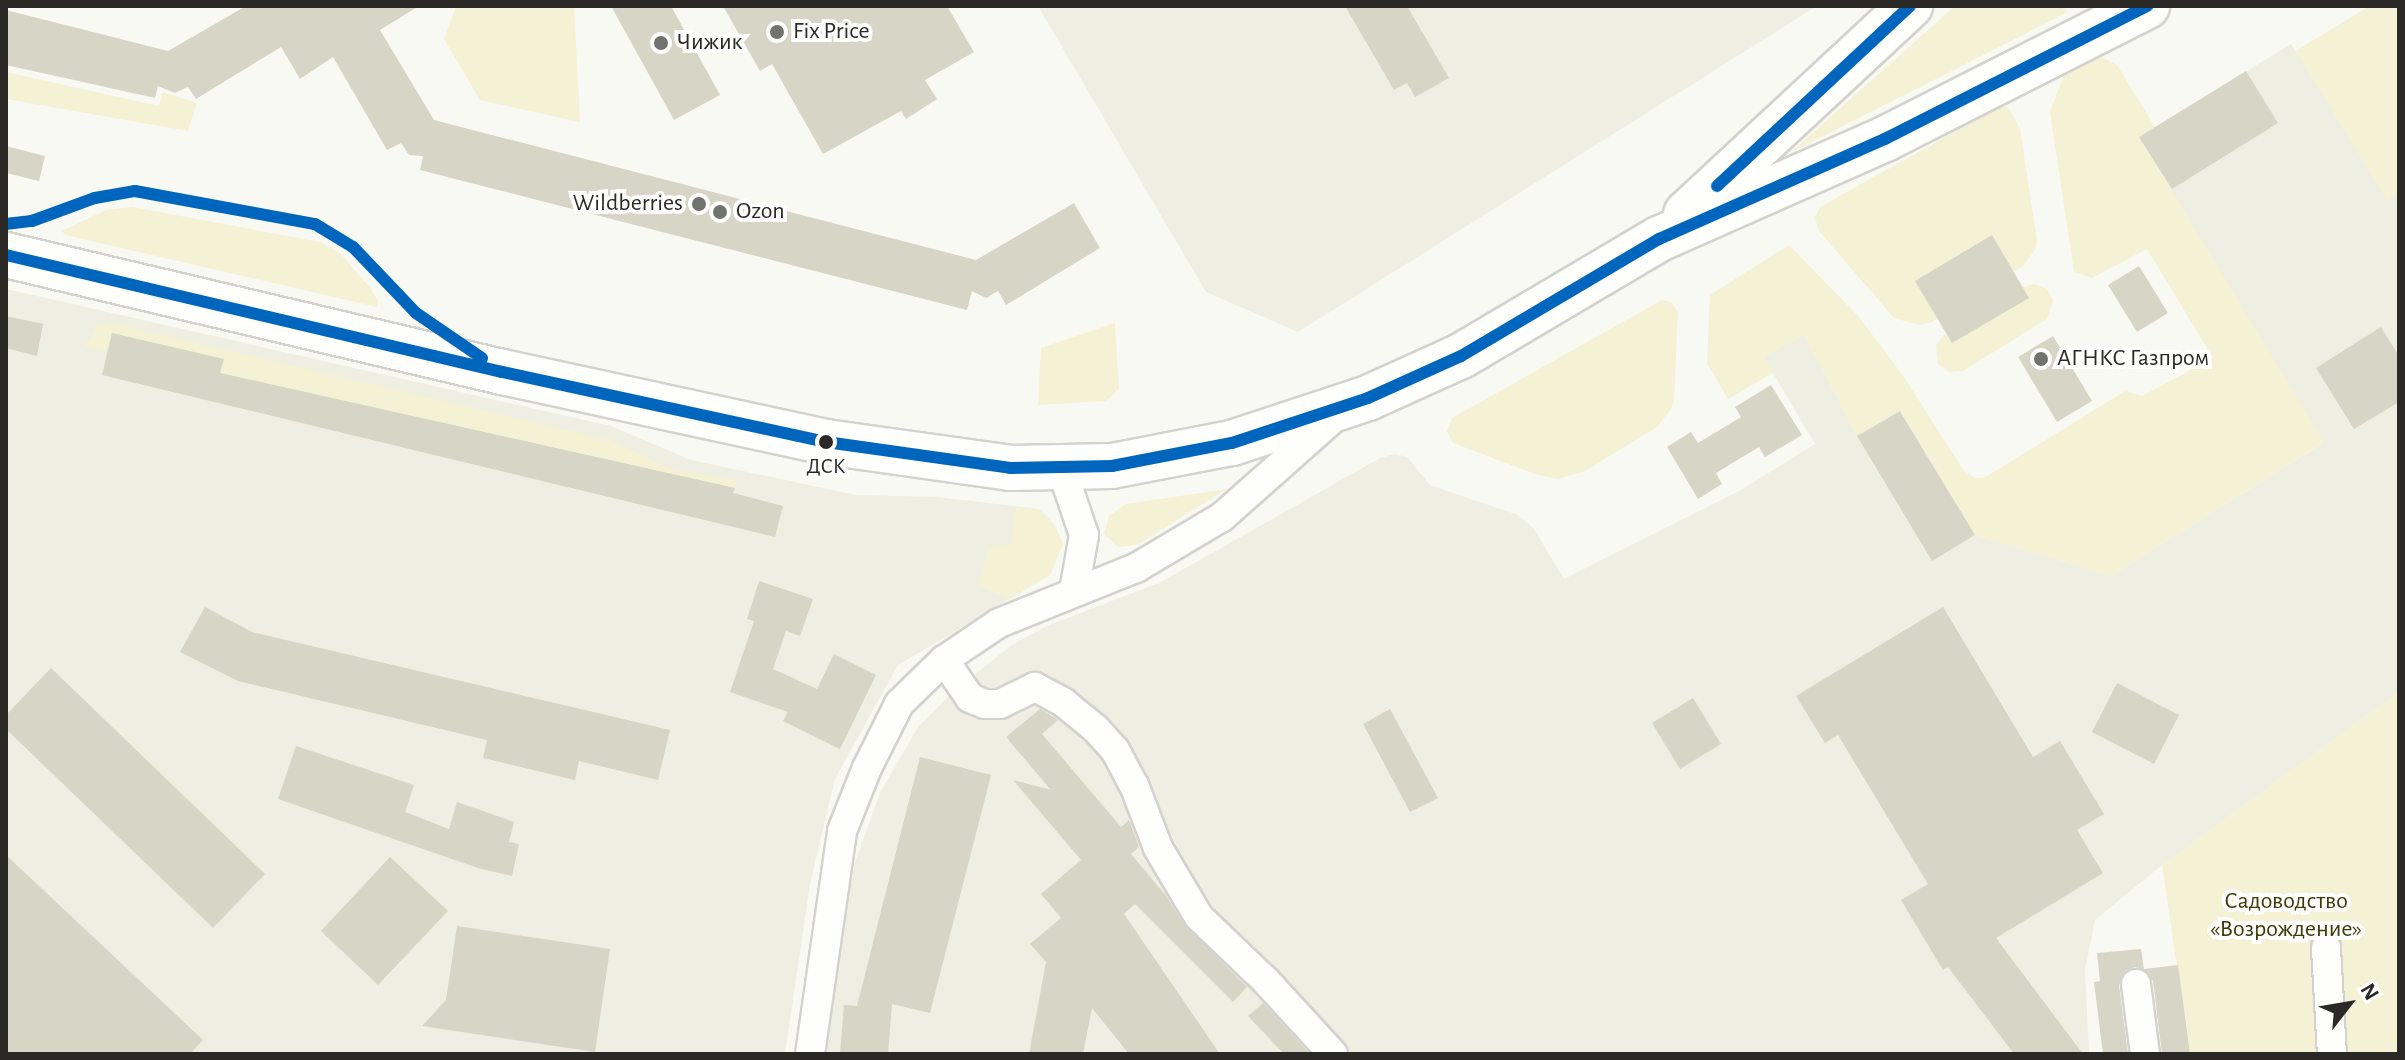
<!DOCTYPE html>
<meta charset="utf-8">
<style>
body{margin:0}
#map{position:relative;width:2405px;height:1060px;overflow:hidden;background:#f9f9f3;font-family:"Alegreya Sans",sans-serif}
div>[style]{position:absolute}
.built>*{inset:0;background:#eeeee2}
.green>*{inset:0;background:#f4f1d4}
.building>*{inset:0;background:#d6d5c6}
.roads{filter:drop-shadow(2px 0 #d3d2ce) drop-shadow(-2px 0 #d3d2ce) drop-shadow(0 2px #d3d2ce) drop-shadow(0 -2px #d3d2ce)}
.street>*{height:28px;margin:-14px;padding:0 14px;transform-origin:14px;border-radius:14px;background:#fefefd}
.primary>*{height:44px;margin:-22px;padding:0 22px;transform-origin:22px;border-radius:22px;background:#fefefd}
.bus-1>*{height:12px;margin:-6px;padding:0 6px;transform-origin:6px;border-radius:6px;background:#0065bd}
.dots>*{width:22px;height:22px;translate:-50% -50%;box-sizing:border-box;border:4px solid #fff;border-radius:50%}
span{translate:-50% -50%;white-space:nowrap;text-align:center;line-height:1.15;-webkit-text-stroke:8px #fff;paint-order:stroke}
.bus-label{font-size:22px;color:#2a2926}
.poi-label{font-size:24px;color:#2a2926}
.left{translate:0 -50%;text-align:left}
.right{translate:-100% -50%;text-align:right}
.park-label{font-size:24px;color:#3e3a05}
.frame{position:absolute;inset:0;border:8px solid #2a2926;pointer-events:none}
.north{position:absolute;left:2309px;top:964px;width:80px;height:80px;-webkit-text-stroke:6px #fff;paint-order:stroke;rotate:59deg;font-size:22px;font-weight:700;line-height:32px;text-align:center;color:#2a2926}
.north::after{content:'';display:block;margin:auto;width:28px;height:36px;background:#2a2926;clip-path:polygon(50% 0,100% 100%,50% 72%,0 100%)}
</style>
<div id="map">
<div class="built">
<div style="clip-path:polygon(1038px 6px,1817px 6px,1298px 332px,1206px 292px)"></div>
<div style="clip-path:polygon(2370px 6px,2399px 6px,2399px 692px,2162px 865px,2095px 920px,2085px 970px,2089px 1054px,823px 1054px,829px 999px,855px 862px,880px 793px,918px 727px,954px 691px,1012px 645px,1047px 626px,1161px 582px,1380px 458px,1395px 454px,1407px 457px,1430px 485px,1518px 515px,1534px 529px,1564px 579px,1741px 490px,1815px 444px,1764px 358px,1804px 334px,1857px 436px,1932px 560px,1975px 535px,2111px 576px,2323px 443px,2139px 137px,2291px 44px,2296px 51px)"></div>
<div style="clip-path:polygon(6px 289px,611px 426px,691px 460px,856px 495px,936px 497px,1039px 509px,1054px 524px,1063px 544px,1050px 575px,898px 665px,835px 779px,810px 884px,785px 1054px,6px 1054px)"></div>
</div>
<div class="green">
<div style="clip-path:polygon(456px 6px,574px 6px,580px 122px,480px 100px,444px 39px)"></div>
<div style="clip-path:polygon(1955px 6px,2063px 6px,2068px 12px,1790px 153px)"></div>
<div style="clip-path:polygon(2370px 6px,2399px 6px,2399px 194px,2387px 201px,2296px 51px)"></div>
<div style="clip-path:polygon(2101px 57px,2117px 65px,2155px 127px,2140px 138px,2324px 442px,2111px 576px,1975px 535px,1901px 411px,1857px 436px,1804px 335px,1764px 358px,1773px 373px,1728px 399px,1707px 363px,1710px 295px,1789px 245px,1859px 317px,1904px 377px,1964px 471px,1976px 478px,1984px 478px,2125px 391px,2142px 396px,2213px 358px,2147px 249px,2092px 278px,2074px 272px,2050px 112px,2065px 72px)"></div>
<div style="clip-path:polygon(6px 72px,159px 106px,163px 92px,197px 103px,188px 131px,6px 99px)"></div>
<div style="clip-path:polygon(2001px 106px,2009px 108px,2020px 129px,2037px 241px,2035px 250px,2023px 266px,1932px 322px,1919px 325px,1894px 318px,1819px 231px,1815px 218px,1820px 207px)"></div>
<div style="clip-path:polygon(132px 207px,320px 242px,340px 253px,370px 288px,378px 301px,377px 307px,65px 235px,62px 231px,106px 210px)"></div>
<div style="clip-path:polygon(2035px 284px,2047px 289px,2053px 300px,2047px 319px,1963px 371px,1949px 372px,1938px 364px,1936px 345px,1944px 335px,2022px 287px)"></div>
<div style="clip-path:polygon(1662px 300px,1671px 302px,1678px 312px,1674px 398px,1671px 409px,1657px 427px,1585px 471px,1558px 479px,1538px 475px,1453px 443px,1447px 431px,1452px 418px)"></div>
<div style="clip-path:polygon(108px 322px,610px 440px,674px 470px,737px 480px,735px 488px,220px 373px,224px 360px,112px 333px,108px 348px,103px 351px,85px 347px,96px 326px)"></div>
<div style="clip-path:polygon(1115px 323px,1119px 389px,1106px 401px,1038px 405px,1041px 348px)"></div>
<div style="clip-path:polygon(1227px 489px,1137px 545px,1118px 547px,1104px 534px,1109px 516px,1126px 504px)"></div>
<div style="clip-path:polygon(1016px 507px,1039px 509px,1054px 524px,1063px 544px,1050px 575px,1008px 599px,978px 586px,989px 547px,1011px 544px)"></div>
<div style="clip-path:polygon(2399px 692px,2399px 1054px,2190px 1054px,2162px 865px)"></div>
</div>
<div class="building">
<div style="clip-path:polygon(246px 6px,419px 6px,380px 30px,434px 120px,976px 260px,1074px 203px,1100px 248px,1006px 305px,998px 291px,986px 298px,972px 291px,967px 310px,420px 170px,423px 156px,409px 155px,401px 143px,387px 150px,333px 57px,300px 79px,281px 47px,196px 99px,188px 87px,175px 93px,158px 86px,155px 98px,6px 65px,6px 10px,168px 51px)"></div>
<div style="clip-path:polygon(611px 6px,671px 6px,720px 95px,674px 120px)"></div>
<div style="clip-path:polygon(723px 6px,947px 6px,974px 52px,925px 80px,937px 99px,906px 119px,901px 111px,823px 154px,772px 64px,760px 71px)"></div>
<div style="clip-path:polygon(1345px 6px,1407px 6px,1449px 78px,1415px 97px,1407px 83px,1394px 90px)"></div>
<div style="clip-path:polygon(2246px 71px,2278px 123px,2172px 189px,2139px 137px)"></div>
<div style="clip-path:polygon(6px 146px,45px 156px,39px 181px,6px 173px)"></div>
<div style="clip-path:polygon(1992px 235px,2029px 298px,1952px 343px,1915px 281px)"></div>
<div style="clip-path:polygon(2139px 266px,2168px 313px,2137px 332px,2108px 285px)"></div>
<div style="clip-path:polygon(6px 316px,43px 324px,37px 356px,6px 348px)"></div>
<div style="clip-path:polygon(2381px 327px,2399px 356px,2399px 402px,2354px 429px,2316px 368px)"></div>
<div style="clip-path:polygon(112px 333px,224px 359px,220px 373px,735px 488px,733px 493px,783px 506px,775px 537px,102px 375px)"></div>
<div style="clip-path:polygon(2053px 336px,2092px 401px,2057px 422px,2018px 357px)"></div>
<div style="clip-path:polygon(1771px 385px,1802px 435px,1765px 457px,1759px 447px,1716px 473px,1722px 484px,1698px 499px,1667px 447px,1691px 432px,1698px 443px,1741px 417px,1735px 407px)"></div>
<div style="clip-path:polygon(1900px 411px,1975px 535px,1932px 561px,1857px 436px)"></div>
<div style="clip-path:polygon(759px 581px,813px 599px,800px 636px,786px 631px,773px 669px,817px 689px,834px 654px,876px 675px,840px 749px,783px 721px,788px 712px,730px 692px,754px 621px,747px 619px)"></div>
<div style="clip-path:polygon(205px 607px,252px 632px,670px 730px,658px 780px,579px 761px,575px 780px,483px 758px,487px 740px,238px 681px,180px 652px)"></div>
<div style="clip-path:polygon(1943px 607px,2033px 757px,2060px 741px,2104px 814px,2077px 830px,2103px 873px,1996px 938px,2083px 1054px,2014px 1054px,1948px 967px,1943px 970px,1901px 900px,1928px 884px,1838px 735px,1825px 743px,1796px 696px)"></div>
<div style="clip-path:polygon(51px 668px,265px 874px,213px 928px,6px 729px,6px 715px)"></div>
<div style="clip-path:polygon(2117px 683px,2179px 715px,2154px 764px,2092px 732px)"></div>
<div style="clip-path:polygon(1693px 698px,1721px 744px,1680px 769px,1652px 723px)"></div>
<div style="clip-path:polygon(1040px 709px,1058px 720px,1042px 734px,1121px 827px,1129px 820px,1139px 847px,1131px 854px,1167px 897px,1185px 926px,1247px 987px,1233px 1002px,1135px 904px,1124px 914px,1220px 1054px,1129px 1054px,1092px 1008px,1083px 1054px,1029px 1054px,1046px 962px,1030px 944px,1061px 918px,1041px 894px,1081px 860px,1013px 780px,1051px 790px,1006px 737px)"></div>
<div style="clip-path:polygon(1390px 709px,1438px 798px,1410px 812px,1363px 724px)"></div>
<div style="clip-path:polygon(296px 746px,414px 785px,405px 812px,449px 829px,457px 802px,514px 822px,509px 842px,519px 844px,512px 876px,478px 868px,278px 799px)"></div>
<div style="clip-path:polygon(920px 757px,991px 775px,930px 1013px,892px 1004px,888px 1054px,840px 1054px,844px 1005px,857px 1006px)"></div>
<div style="clip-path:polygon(6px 855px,203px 1040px,190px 1054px,6px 1054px)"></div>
<div style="clip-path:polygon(390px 857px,448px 911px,378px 985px,321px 931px)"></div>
<div style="clip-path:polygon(457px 926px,610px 949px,595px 1052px,422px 1026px,446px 1000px)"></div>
<div style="clip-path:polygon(2141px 949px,2144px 969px,2178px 965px,2190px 1054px,2162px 1054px,2153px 981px,2143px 969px,2135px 967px,2125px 971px,2119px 985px,2128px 1054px,2103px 1054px,2094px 982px,2100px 981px,2097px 953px)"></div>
<div style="clip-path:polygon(1263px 1003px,1310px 1054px,1284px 1054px,1248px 1016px)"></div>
</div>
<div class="roads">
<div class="street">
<div style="left:1061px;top:467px;width:72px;rotate:71.3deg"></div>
<div style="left:1084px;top:535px;width:57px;rotate:100.1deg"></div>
<div style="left:944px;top:660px;width:46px;rotate:55.6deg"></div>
<div style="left:970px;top:698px;width:16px;rotate:22deg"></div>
<div style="left:985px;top:704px;width:15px"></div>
<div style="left:1000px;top:704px;width:39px;rotate:-26deg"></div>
<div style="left:1035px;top:687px;width:32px;rotate:28deg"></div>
<div style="left:1063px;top:702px;width:43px;rotate:39.3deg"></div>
<div style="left:1096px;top:729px;width:28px;rotate:48deg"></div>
<div style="left:1115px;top:750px;width:40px;rotate:62deg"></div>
<div style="left:1134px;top:785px;width:67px;rotate:69.1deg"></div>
<div style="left:1158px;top:848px;width:80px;rotate:59.3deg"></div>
<div style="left:1199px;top:917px;width:93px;rotate:43.7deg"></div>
<div style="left:1266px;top:981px;width:99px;rotate:47.5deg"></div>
<div style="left:2326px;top:948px;width:106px;rotate:86.8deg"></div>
<div style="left:2136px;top:984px;width:71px;rotate:82.7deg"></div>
<div style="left:810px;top:1054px;width:225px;rotate:-81.8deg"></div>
<div style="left:842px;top:831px;width:68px;rotate:-68.4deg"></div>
<div style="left:867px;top:768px;width:72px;rotate:-63.4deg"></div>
<div style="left:899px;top:704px;width:63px;rotate:-44.4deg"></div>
<div style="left:944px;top:660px;width:66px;rotate:-33.9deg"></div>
<div style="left:999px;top:623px;width:148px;rotate:-21.9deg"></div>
<div style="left:1136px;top:568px;width:100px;rotate:-30.7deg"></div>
<div style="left:1222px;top:517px;width:154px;rotate:-41.6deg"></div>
</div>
<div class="primary">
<div style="left:1686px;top:214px;width:306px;rotate:-42.9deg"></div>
<div style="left:6px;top:255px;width:510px;rotate:13.27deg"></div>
<div style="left:502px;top:372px;width:331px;rotate:12.2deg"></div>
<div style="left:826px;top:442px;width:186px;rotate:8deg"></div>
<div style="left:1010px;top:468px;width:102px;rotate:-1.1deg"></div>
<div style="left:1112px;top:466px;width:122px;rotate:-10.9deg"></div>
<div style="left:1232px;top:443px;width:143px;rotate:-18.3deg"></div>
<div style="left:1368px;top:398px;width:102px;rotate:-24.3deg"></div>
<div style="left:1461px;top:356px;width:230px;rotate:-30.6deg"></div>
<div style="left:1659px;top:239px;width:247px;rotate:-23.9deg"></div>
<div style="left:1885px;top:139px;width:294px;rotate:-26.9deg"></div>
</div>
</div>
<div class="bus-1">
<div style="left:1717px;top:186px;width:264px;rotate:-43deg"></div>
<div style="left:6px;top:224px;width:26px;rotate:-7deg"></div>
<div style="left:32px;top:221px;width:67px;rotate:-20.1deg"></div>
<div style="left:95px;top:198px;width:41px;rotate:-9.9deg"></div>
<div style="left:135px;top:191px;width:183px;rotate:10.4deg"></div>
<div style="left:315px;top:224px;width:44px;rotate:31.2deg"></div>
<div style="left:353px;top:247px;width:91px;rotate:46.3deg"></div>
<div style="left:416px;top:313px;width:80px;rotate:34.3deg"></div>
<div style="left:6px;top:255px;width:510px;rotate:13.27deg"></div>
<div style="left:502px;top:372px;width:331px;rotate:12.2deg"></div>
<div style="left:826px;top:442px;width:186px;rotate:8deg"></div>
<div style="left:1010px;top:468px;width:102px;rotate:-1.1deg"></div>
<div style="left:1112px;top:466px;width:122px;rotate:-10.9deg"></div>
<div style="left:1232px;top:443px;width:143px;rotate:-18.3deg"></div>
<div style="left:1368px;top:398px;width:102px;rotate:-24.3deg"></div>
<div style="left:1461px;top:356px;width:230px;rotate:-30.6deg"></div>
<div style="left:1659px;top:239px;width:247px;rotate:-23.9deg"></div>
<div style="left:1885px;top:139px;width:294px;rotate:-26.9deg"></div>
</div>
<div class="dots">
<div style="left:777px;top:32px;background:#72726e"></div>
<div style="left:661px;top:43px;background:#72726e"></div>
<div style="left:699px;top:204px;background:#72726e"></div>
<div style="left:720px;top:212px;background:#72726e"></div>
<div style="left:2041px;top:359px;background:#72726e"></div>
<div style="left:826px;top:442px;background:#2a2926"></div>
</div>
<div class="bus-label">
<span style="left:826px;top:467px">ДСК</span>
</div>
<div class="poi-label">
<span class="left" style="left:793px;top:32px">Fix Price</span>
<span class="left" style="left:677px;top:43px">Чижик</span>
<span class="right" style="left:683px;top:204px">Wildberries</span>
<span class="left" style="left:736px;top:212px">Ozon</span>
<span class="left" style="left:2057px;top:359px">АГНКС Газпром</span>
</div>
<div class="park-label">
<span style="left:2286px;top:916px">Садоводство<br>«Возрождение»</span>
</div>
<div class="frame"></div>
<div class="north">N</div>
</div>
